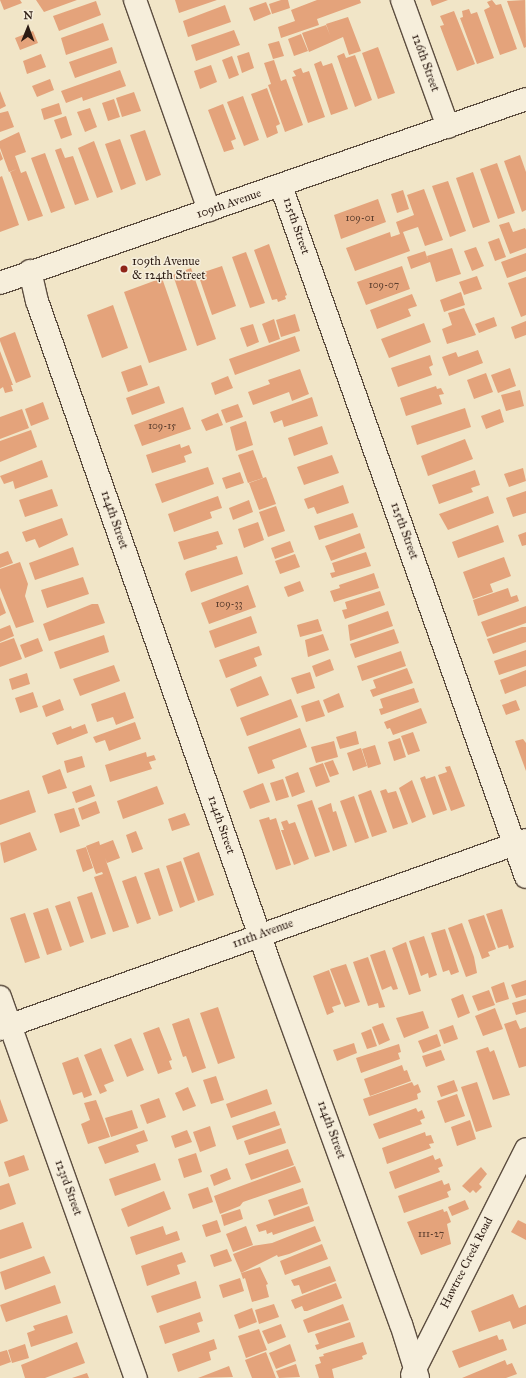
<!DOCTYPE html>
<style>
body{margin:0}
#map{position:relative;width:526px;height:1378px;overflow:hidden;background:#f1e5c7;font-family:"IM FELL Great Primer",serif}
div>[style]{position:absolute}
.building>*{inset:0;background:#e4a37b}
.roads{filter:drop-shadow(1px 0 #5d4e40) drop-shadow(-1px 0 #5d4e40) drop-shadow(0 1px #5d4e40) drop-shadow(0 -1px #5d4e40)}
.street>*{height:22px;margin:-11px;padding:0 11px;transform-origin:11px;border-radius:11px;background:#f6eedb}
.dots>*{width:11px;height:11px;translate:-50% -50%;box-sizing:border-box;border:2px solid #f6eedb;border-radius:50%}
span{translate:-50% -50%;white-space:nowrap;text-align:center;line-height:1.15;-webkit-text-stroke:3px #f6eedb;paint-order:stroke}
.number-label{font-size:10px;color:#5a3d2d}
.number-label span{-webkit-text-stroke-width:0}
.street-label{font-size:12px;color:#2c1b13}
.poi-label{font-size:12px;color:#2c1b13}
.left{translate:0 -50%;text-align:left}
.north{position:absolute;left:8px;top:8px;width:40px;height:40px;-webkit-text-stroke:3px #f6eedb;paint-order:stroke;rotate:1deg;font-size:11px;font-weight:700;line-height:16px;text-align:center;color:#2c1b13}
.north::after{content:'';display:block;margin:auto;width:14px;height:18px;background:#2c1b13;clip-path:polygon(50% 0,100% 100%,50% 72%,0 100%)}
</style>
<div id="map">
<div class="building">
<div style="clip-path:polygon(0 0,20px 0,22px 3px,4px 10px)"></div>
<div style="clip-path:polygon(36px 0,77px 0,44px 12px)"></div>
<div style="clip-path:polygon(175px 0,217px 0,179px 13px)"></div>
<div style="clip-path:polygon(281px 0,288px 0,290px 8px,272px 14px,269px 4px)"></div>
<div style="clip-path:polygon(317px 0,360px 0,361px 3px,317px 19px,313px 7px,319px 25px,281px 38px,278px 27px,295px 21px,291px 10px)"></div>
<div style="clip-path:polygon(430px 0,448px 0,432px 6px)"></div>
<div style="clip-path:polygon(492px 0,496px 5px,501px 4px,517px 49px,500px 55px,484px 10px,490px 7px,487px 2px)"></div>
<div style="clip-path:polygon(525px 0,526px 47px,524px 48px,507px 1px)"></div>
<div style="clip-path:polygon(96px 1px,101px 15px,59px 31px,53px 16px)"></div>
<div style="clip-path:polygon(266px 2px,271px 14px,254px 21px,249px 8px)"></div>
<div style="clip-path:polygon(225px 5px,231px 22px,188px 37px,183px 21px)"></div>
<div style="clip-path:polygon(469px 9px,471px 14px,477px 12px,494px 58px,477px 64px,460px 18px,463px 17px,462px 11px)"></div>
<div style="clip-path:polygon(454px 11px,475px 64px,457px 71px,440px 26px,444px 25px,440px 16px)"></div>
<div style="clip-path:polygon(348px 17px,361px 51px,349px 55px,343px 37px,309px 52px,302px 33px,326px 25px,330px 35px,326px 24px)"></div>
<div style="clip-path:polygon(103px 23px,109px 40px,66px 55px,61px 38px)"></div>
<div style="clip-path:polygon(234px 30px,240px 45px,196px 61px,191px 45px)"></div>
<div style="clip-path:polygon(33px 31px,38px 43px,20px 50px,15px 38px)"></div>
<div style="clip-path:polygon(301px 34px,308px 51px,294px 56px,288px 39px)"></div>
<div style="clip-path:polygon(279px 41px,284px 56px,273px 59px,268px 44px)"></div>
<div style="clip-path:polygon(112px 47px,117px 63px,75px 78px,69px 62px)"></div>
<div style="clip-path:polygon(378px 47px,395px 93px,378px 99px,362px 53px)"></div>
<div style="clip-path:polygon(249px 52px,254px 68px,242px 73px,237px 56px)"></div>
<div style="clip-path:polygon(344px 53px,346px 58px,355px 55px,372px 100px,355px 107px,337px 56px)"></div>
<div style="clip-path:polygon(41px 54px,46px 67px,27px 74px,23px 61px)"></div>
<div style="clip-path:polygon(232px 56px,239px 75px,229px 79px,222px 60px)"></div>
<div style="clip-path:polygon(274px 60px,281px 81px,286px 79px,303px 125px,285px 132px,268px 85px,271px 84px,264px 63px)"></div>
<div style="clip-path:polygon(321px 61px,323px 66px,332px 63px,348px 109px,331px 115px,314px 64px)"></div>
<div style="clip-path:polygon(211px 65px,217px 82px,200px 89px,194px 71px)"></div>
<div style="clip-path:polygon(301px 68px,303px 73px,309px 71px,325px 117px,308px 123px,292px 77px,296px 76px,293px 71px)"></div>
<div style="clip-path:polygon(120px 70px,126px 86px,83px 101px,82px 97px,66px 103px,61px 91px)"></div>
<div style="clip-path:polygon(50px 79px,54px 90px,37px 97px,32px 86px)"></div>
<div style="clip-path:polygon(267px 88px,280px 124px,276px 126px,278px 133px,267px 138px,251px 94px)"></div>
<div style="clip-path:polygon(0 91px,6px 106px,0 109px)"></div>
<div style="clip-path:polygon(134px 92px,141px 111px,122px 117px,116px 98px)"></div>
<div style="clip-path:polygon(243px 96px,259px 140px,244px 146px,227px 102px)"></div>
<div style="clip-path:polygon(114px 99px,120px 117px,108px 121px,102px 103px)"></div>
<div style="clip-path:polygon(59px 103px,62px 114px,44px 120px,41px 109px)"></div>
<div style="clip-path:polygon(223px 104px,236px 139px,231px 141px,234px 149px,224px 152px,208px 110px)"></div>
<div style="clip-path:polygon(90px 108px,97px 127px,85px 132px,77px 112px)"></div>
<div style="clip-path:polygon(8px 111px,14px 127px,0 132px,0 113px)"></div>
<div style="clip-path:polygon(66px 116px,72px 135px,61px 139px,54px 120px)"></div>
<div style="clip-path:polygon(145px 130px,161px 175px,146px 181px,130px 135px)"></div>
<div style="clip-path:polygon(19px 132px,26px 152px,15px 156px,21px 173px,26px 171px,43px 216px,28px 221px,10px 172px,17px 169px,9px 172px,0 148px,0 141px)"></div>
<div style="clip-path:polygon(120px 139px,136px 184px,121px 190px,105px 144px)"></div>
<div style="clip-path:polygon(94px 141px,113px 192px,97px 198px,78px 148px)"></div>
<div style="clip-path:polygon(61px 148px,65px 158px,73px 156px,89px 200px,75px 205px,55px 150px)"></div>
<div style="clip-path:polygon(0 151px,3px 159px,0 161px)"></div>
<div style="clip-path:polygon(45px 153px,65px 208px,51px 213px,31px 158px)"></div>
<div style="clip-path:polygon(520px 155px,526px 172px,526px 210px,522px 212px,504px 161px)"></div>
<div style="clip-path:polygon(497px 163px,515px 213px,498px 219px,480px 169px)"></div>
<div style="clip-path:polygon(473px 172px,490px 222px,473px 228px,456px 178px)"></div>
<div style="clip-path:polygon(2px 176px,19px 225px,0 232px,0 177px)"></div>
<div style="clip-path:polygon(448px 181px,466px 231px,450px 237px,432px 186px)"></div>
<div style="clip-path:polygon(424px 189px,443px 240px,425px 246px,418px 227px,403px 232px,410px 251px,355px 271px,346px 248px,390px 232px,391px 237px,400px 234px,396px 222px,414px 215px,407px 195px)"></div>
<div style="clip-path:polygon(403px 190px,409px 209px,397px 213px,391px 194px)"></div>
<div style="clip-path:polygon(378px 199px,386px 222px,341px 239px,334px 215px)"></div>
<div style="clip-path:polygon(509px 222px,513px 232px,525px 228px,526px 230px,526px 248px,510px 254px,499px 225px)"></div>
<div style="clip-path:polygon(499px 238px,506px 257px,495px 261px,488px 242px)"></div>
<div style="clip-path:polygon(269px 244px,287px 295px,285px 296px,286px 299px,278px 302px,277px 299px,272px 300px,254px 250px)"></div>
<div style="clip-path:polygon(476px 247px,484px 266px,472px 271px,464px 251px)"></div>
<div style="clip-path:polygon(452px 248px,461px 274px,436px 282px,430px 262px,411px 269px,407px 257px,425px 251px,428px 260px,427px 256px)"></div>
<div style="clip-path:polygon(246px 252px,265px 303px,250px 308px,232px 257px)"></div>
<div style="clip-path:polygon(526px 253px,526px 271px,507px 278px,501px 262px)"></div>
<div style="clip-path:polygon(222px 266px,236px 306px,212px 315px,198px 274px)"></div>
<div style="clip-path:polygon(402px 266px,410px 289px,366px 305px,357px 282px)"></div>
<div style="clip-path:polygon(191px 268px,216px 339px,197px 346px,173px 275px)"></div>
<div style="clip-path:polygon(477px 276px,482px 289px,464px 295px,459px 282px)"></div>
<div style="clip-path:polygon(526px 277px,526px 315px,521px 317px,508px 283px)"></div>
<div style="clip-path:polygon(162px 278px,187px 350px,149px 363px,124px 292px)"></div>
<div style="clip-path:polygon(461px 292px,465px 305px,444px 312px,440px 300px)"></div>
<div style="clip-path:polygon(412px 294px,417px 306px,408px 309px,411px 316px,377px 329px,370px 310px)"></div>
<div style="clip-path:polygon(113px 305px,128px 348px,102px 358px,87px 315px)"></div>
<div style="clip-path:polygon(464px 308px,476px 335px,447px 344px,442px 329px,452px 325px,448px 313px)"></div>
<div style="clip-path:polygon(295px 314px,300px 331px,281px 337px,276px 320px)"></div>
<div style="clip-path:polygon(494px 317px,497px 326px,479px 333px,475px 324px)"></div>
<div style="clip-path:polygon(274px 319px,280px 339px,269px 343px,262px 324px)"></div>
<div style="clip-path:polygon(526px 321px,526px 335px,515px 339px,511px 327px)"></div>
<div style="clip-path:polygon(424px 323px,431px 342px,389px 358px,381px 339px)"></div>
<div style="clip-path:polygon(253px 324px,259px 342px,247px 347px,240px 328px)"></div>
<div style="clip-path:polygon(15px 332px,31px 377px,16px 383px,0 341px,0 338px)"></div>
<div style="clip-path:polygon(295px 336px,300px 351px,235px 375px,229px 359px)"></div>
<div style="clip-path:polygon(478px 350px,483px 363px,449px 376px,442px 357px,456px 352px,458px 357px)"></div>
<div style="clip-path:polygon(0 351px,13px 385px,11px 385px,13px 391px,5px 393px,3px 387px,0 389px)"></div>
<div style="clip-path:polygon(430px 355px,433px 365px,429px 367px,432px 375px,398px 387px,391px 368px)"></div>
<div style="clip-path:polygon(141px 365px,148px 385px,128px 392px,121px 372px)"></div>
<div style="clip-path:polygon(510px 368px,516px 386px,498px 393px,491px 375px)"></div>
<div style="clip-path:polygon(300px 369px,309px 394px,292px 401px,289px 392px,253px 405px,248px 392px,270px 384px,268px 380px)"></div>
<div style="clip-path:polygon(486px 373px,493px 392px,474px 399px,467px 380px)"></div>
<div style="clip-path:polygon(228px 376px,233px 388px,215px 395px,211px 383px)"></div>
<div style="clip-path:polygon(159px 386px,165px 403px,132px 415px,126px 398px)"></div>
<div style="clip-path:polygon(436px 386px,437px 389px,441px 388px,444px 394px,439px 395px,442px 404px,406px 416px,400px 398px)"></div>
<div style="clip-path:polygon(520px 390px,524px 406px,506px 411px,501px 395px)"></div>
<div style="clip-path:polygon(312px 397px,318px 416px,284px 427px,282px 420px,274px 423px,270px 412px)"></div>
<div style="clip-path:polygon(43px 402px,49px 419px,31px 426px,25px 409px)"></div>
<div style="clip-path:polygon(238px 404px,243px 417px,226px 423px,221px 410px)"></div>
<div style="clip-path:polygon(183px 407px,191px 429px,142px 446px,134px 425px)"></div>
<div style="clip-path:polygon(465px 408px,471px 427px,417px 445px,411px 426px)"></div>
<div style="clip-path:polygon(22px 409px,29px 428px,0 439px,0 417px)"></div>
<div style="clip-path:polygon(500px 409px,504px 422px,486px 429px,481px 416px)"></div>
<div style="clip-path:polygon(218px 413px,223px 425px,206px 431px,201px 420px)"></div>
<div style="clip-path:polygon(246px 421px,253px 445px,236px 451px,230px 427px)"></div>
<div style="clip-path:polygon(322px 426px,328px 444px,294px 456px,288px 438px)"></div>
<div style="clip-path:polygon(31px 430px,37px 447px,0 462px,0 441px)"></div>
<div style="clip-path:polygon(465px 439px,473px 459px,428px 476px,421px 456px)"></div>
<div style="clip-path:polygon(180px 444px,181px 448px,189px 445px,192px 453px,184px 456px,186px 462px,152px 473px,146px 455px)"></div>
<div style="clip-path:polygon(253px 450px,263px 478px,248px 483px,238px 455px)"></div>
<div style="clip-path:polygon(332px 455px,339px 473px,304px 485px,297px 467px)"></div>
<div style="clip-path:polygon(42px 460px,48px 477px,15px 489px,13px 481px,4px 484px,0 476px)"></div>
<div style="clip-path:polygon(208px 467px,214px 484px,162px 503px,155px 484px)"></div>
<div style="clip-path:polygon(523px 468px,526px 481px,509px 487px,504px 474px)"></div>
<div style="clip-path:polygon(475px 470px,480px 485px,471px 488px,473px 492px,439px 504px,432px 485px)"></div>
<div style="clip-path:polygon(240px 472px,244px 483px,226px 489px,222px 478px)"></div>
<div style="clip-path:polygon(266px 477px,276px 504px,259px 510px,249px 483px)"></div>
<div style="clip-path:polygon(343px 485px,349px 503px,317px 514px,314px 507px,308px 509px,304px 499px)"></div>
<div style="clip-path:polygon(52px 489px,58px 506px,25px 517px,19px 500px)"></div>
<div style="clip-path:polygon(526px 491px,526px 513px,513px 517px,506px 498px)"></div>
<div style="clip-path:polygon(218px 496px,222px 508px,210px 512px,212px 518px,174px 532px,168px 514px)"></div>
<div style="clip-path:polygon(488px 496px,494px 513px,448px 530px,439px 514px)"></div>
<div style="clip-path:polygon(249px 500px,253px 512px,233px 520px,229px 508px)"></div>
<div style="clip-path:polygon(276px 506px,285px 531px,268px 537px,259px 512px)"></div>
<div style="clip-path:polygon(353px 513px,358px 527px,319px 540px,314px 526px)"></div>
<div style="clip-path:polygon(62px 518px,68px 535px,39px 548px,35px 539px,26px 542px,22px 532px)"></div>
<div style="clip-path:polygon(258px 522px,264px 540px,244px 548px,238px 529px)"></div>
<div style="clip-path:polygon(498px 525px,504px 542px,458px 558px,452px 542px)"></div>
<div style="clip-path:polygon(218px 531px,223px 544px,216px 546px,217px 549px,184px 560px,178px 542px)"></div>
<div style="clip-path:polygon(526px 532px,526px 545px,522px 546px,518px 535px)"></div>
<div style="clip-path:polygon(360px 533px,365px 548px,331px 561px,325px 546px)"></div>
<div style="clip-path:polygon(290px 541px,294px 552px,275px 559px,271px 548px)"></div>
<div style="clip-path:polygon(73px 547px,79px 565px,35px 580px,29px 563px)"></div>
<div style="clip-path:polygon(8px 551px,13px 563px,0 568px,0 554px)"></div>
<div style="clip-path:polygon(366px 552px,371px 566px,332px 578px,330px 573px,335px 572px,332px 563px)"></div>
<div style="clip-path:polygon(295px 554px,300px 567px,280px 574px,275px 561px)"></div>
<div style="clip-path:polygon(237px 556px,243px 574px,191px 592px,185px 574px,187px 571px)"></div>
<div style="clip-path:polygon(504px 557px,511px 576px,490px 584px,493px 592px,473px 599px,463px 572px)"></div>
<div style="clip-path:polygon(20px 562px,28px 584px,25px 596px,34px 622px,16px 628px,0 588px,0 569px)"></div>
<div style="clip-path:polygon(374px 573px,379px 588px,334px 602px,330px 591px,340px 588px,339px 585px)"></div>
<div style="clip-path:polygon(83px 577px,89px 594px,47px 608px,41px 590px)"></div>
<div style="clip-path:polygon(300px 581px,304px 591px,288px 597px,284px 587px)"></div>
<div style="clip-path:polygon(248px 585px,256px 607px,209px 624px,201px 603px)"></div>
<div style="clip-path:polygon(508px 588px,511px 597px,517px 595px,519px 601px,478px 616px,473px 600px)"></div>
<div style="clip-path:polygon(380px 591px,385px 605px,345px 619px,342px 610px,347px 609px,345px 602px)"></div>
<div style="clip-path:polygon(0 597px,6px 613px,0 616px)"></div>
<div style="clip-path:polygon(92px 604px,98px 604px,105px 623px,49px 641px,43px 624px)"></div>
<div style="clip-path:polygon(526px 606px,526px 623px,487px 637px,481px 622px)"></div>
<div style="clip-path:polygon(388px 611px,393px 626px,350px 641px,348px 625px)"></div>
<div style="clip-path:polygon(251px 616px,257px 633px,215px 648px,209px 631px)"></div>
<div style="clip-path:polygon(318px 619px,322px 631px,300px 637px,297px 625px)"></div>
<div style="clip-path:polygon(10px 625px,14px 636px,0 642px,0 629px)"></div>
<div style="clip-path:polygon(522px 627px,526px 627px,526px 642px,493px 654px,487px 639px)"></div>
<div style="clip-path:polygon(394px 629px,399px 643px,355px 658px,350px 644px)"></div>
<div style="clip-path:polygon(323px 634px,329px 650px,308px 657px,305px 640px)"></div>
<div style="clip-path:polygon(104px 635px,109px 652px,60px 669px,54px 652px)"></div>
<div style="clip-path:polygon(14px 638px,22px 659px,0 667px,0 643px)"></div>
<div style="clip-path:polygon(38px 638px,43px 651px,25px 658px,20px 645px)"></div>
<div style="clip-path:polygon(259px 646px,262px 655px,254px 658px,257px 666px,226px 678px,219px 660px)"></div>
<div style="clip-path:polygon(526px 650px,526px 666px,499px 675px,494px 661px)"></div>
<div style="clip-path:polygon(401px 651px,406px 666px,362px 681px,357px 666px)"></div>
<div style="clip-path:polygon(330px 659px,334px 670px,316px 677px,312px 666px)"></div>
<div style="clip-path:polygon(114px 665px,120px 681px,80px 696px,73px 679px)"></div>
<div style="clip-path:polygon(407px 668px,413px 683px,373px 697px,370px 690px,376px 688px,373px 680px)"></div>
<div style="clip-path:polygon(526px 670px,526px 686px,505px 694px,500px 680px)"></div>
<div style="clip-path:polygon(310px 672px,315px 688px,297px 694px,291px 678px)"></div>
<div style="clip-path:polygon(27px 673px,30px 684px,12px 690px,9px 679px)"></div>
<div style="clip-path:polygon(261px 676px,269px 695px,237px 707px,230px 689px)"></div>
<div style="clip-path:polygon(414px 688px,419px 702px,381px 715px,379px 709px,383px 708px,380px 699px)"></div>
<div style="clip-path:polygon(33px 692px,38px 707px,20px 713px,15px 698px)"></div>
<div style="clip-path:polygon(125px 692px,134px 718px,116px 725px,113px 717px,97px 722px,91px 704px)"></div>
<div style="clip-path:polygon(339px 693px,344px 707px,328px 713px,323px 700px)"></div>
<div style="clip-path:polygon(60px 699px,64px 710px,46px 717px,42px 706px)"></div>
<div style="clip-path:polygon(291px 699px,298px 717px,247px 736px,240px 718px)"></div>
<div style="clip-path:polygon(319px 700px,325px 716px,306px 722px,301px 706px)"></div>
<div style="clip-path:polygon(516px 700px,520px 710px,506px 715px,502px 705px)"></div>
<div style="clip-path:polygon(421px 708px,427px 723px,393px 735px,390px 728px,387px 729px,384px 722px)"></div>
<div style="clip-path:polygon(135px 722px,141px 739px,109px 751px,105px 740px,96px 743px,93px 737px)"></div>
<div style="clip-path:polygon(85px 724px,88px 733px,57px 745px,52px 733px,71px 726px,72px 729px)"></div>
<div style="clip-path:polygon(300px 728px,307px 747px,272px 760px,275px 768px,258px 774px,248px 747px)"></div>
<div style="clip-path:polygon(356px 731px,359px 744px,340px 749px,336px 737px)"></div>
<div style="clip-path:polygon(413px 732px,420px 751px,408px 755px,401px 736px)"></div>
<div style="clip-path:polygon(400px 738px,406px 757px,394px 761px,388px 742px)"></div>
<div style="clip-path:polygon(523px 739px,526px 743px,526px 771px,515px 741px)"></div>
<div style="clip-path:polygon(334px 741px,338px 757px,316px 763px,311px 747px)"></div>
<div style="clip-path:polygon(375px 745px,381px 764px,368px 768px,362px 749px)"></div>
<div style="clip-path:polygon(361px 748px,367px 766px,353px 771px,347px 753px)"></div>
<div style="clip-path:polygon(146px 752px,147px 757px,154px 755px,156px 760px,149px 762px,152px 769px,110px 782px,105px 765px)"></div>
<div style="clip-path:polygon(82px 756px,85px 767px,67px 773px,64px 761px)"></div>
<div style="clip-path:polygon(333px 760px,339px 774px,330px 777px,324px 763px)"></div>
<div style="clip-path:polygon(323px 763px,330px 782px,316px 787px,309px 768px)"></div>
<div style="clip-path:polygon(450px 766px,465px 806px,451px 811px,438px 775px,447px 772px,445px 767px)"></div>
<div style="clip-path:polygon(60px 769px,67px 788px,48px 794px,42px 776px)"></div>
<div style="clip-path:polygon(298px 772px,305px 792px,292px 797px,285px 777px)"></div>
<div style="clip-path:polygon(425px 776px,426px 779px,435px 776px,447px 810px,433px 815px,420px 778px)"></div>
<div style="clip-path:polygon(283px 779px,289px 797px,276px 801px,270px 783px)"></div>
<div style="clip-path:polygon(412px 780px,426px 817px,412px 823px,399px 788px)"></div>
<div style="clip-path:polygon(263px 783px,270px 802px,250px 809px,243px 791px)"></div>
<div style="clip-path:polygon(91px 785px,95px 796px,76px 803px,72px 792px)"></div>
<div style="clip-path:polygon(157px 786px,164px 804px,123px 819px,117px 801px)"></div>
<div style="clip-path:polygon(386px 789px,388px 793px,396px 791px,408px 824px,393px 829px,380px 791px)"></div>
<div style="clip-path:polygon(29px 790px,36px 812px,0 825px,0 800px)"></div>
<div style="clip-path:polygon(371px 790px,387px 832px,372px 837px,358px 795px)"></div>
<div style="clip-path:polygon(354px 796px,369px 838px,355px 843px,340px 801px)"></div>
<div style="clip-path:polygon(312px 800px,330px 852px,315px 857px,297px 805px)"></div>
<div style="clip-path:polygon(96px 801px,100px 813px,82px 820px,78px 808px)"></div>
<div style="clip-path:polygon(331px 803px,333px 812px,336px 811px,347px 846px,333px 851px,318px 808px)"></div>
<div style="clip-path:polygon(74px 808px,80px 826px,60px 833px,54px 814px)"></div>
<div style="clip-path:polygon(185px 813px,190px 825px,172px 831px,168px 819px)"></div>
<div style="clip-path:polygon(269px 817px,270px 820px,276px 818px,291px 865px,276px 870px,259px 820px)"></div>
<div style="clip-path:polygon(287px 820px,289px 824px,295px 822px,309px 859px,294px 865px,281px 830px,284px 830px,281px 822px)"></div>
<div style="clip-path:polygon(136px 831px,143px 849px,132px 853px,126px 835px)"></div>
<div style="clip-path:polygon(30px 832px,37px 850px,4px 863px,0 843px)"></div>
<div style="clip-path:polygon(113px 840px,120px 858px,107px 863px,105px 858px,129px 927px,113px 932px,94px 877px,103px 874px,102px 872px,96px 874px,86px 846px,99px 841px,100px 845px)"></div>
<div style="clip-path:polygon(86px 847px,93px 868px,83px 872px,76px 850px)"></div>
<div style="clip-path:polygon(199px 852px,214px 895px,198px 901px,183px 858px)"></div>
<div style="clip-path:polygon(181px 861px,195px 902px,180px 908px,166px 866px)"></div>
<div style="clip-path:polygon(159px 868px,173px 911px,159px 916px,144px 873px)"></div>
<div style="clip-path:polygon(136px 876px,151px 919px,137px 924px,122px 881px)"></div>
<div style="clip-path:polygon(92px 892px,106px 934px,91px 939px,77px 897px)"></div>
<div style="clip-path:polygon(70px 901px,84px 942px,70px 947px,55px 906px)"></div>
<div style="clip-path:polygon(48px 908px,62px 950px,47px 955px,33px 913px)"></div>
<div style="clip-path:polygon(502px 909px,514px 947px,509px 949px,508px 945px,498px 948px,486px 914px)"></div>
<div style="clip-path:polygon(25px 913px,40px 958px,25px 963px,10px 918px)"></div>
<div style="clip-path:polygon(484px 915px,496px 949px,488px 952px,490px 956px,482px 959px,468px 920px)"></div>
<div style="clip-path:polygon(462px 923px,474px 957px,477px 973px,466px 977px,448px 928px)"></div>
<div style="clip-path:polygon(445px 929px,459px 972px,451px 975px,449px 970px,443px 972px,431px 933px)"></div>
<div style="clip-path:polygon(424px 936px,437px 975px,429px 978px,428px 973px,421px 976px,409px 941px)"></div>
<div style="clip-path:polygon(406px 942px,421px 991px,409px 995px,392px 948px)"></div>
<div style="clip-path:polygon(385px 950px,398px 989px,393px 990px,391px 986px,382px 990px,370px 955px)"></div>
<div style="clip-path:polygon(368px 957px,385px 1007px,379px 1008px,378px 1003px,368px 1006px,353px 962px)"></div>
<div style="clip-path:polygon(346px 964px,360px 1002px,345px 1007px,330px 969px)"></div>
<div style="clip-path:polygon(329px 970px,341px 1004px,332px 1007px,334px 1012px,327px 1015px,313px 976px)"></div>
<div style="clip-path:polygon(526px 980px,526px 995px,516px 998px,511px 985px)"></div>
<div style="clip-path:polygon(504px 982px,509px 999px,496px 1003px,491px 987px)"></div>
<div style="clip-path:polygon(489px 990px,495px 1005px,478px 1011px,472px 996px)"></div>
<div style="clip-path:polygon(463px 994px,470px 1013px,458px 1018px,451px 999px)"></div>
<div style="clip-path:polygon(526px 999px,526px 1012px,516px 1015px,512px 1003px)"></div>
<div style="clip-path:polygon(218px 1007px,235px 1058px,218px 1064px,200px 1013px)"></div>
<div style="clip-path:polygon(495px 1008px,503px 1029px,483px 1036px,475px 1016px)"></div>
<div style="clip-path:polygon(423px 1011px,429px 1028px,404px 1038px,396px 1018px)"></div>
<div style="clip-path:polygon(189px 1018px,206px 1068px,192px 1073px,186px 1056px,183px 1057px,172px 1024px)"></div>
<div style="clip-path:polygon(516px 1020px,520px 1029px,526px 1027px,526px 1066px,519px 1068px,504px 1024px)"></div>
<div style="clip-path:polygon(383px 1023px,390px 1040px,379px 1045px,372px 1027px)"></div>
<div style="clip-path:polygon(453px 1025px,458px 1039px,444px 1044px,439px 1030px)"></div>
<div style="clip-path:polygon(159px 1027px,172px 1060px,169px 1061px,172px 1069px,158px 1074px,143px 1033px)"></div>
<div style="clip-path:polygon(371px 1029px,377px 1046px,367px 1049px,361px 1033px)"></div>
<div style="clip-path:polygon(437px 1034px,441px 1046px,423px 1053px,418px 1041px)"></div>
<div style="clip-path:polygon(131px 1038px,144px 1070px,127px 1077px,114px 1045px)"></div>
<div style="clip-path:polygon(354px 1043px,357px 1053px,337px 1061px,333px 1050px)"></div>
<div style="clip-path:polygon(399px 1044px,401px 1052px,398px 1053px,400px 1059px,361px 1073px,356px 1058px)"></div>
<div style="clip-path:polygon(488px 1047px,490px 1052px,494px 1050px,510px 1095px,493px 1100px,476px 1051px)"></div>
<div style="clip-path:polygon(101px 1048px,114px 1081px,104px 1085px,107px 1091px,100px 1094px,84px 1055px)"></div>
<div style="clip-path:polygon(441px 1050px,445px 1060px,426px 1067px,422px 1056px)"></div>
<div style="clip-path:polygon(78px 1057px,92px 1095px,84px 1098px,82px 1092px,73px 1095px,62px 1063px)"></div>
<div style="clip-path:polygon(402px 1065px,404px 1071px,407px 1070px,411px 1081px,370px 1096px,364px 1079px)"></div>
<div style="clip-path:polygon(216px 1076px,224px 1100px,211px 1104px,203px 1080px)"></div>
<div style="clip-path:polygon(454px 1080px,458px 1091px,441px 1097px,437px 1086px)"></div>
<div style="clip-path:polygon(412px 1082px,414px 1086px,418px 1084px,421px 1092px,417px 1094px,418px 1099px,369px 1116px,363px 1099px)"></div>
<div style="clip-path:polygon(477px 1082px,492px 1127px,476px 1132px,461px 1087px)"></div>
<div style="clip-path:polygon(188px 1087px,196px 1106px,183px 1111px,175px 1093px)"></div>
<div style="clip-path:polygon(267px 1089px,272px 1104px,231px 1118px,226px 1104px)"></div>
<div style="clip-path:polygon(457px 1094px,465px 1116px,445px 1123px,437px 1101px)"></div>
<div style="clip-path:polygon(159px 1098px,166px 1117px,147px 1124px,140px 1105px)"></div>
<div style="clip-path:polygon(0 1099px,8px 1121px,0 1124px)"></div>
<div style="clip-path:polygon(96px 1100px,110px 1137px,88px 1144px,81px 1124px,90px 1120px,84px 1103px)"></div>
<div style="clip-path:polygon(416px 1108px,418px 1112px,422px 1110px,425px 1118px,420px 1120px,422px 1124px,379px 1139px,373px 1124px)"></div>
<div style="clip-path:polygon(132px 1110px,138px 1128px,111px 1137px,105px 1118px)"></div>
<div style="clip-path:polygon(275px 1111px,280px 1125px,237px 1140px,232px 1126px)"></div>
<div style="clip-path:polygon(470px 1120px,476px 1139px,457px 1146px,451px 1127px)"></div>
<div style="clip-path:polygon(210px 1126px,216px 1146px,200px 1152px,193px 1132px)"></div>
<div style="clip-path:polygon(281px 1128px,286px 1143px,249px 1155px,244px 1141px)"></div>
<div style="clip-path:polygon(144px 1130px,148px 1141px,136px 1145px,139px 1152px,105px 1164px,98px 1147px)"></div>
<div style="clip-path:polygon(187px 1130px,192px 1142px,175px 1148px,171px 1136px)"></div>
<div style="clip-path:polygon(425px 1132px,426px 1136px,431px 1135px,434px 1143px,429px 1144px,431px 1148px,387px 1164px,382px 1148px)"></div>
<div style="clip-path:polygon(288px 1149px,294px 1165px,251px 1180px,245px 1164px)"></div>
<div style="clip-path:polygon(196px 1153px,202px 1172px,184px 1178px,178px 1159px)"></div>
<div style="clip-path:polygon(24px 1155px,29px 1170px,9px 1177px,4px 1162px)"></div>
<div style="clip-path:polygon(433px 1155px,435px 1160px,440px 1158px,443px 1166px,438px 1168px,440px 1172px,395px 1189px,389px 1172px)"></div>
<div style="clip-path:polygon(155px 1163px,161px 1180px,115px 1196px,109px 1179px)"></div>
<div style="clip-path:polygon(295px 1166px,301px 1182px,243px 1202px,240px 1206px,220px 1214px,214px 1196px)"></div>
<div style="clip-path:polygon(481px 1167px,487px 1174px,479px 1184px,482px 1187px,476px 1193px,473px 1190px,470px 1193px,462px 1186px)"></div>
<div style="clip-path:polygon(227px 1168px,231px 1179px,214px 1186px,210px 1175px)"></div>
<div style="clip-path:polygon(442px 1180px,444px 1185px,449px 1183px,451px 1190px,447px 1192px,449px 1197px,404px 1213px,398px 1196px)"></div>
<div style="clip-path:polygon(9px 1183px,16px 1204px,0 1210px,0 1186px)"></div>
<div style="clip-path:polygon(208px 1187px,213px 1202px,193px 1209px,188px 1194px)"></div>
<div style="clip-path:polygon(303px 1188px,308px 1204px,274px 1216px,268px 1200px)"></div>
<div style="clip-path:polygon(164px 1191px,171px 1209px,128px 1227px,121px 1209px)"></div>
<div style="clip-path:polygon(465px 1200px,469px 1209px,452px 1216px,448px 1207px)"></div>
<div style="clip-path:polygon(309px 1206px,314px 1221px,273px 1235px,272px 1232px,267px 1234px,266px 1230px,259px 1232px,256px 1225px)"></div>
<div style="clip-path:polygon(240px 1209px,243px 1219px,224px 1226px,221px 1215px)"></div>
<div style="clip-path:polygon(443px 1209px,444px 1212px,447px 1211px,451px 1222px,447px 1224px,451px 1244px,421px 1255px,407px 1222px)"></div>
<div style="clip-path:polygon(217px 1220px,221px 1232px,206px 1237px,202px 1225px)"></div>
<div style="clip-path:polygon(518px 1220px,526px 1224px,526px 1240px,511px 1232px)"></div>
<div style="clip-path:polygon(23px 1222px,32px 1248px,0 1259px,0 1230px)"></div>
<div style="clip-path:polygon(163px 1226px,166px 1235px,177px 1231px,180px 1240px,136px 1255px,130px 1237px)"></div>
<div style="clip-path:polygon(246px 1226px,253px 1245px,233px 1252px,226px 1234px)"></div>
<div style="clip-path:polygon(315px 1226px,321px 1241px,289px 1254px,278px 1257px,277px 1255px,241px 1273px,233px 1254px,253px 1246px,272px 1243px)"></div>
<div style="clip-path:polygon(322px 1244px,328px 1259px,285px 1275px,280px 1261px)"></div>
<div style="clip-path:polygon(227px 1249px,232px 1261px,214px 1267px,210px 1255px)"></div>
<div style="clip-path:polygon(182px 1252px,186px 1262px,177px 1265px,180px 1274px,147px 1286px,141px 1266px)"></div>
<div style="clip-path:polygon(44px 1256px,51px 1273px,5px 1290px,0 1272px)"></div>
<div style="clip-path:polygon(330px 1266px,336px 1281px,302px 1294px,299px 1285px,294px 1286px,291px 1280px)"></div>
<div style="clip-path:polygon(260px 1267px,268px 1284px,266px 1285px,269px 1297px,252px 1302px,245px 1278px,243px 1279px,241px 1273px)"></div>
<div style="clip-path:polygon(240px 1278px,244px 1291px,223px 1298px,219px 1285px)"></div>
<div style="clip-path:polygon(196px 1281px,201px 1298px,157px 1313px,151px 1296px)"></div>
<div style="clip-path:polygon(336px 1283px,342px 1298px,307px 1311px,304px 1311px,302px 1306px,295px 1309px,291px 1300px)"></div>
<div style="clip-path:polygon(55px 1285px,61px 1303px,6px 1322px,0 1305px)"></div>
<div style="clip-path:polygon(513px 1294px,519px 1308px,526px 1305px,526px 1324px,513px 1329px,510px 1321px,479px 1332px,471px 1311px)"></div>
<div style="clip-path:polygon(274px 1304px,279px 1317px,259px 1324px,255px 1310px)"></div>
<div style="clip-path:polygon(343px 1304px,349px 1320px,308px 1333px,303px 1320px)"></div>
<div style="clip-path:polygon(252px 1308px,257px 1322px,239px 1329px,234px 1315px)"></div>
<div style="clip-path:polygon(200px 1312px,203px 1321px,197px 1323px,200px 1332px,165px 1344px,159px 1326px)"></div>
<div style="clip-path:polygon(67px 1315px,73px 1333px,31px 1347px,27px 1333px,35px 1330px,33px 1326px)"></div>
<div style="clip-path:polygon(350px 1322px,355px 1337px,317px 1350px,315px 1345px,319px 1344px,315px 1334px)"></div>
<div style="clip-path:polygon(281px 1324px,286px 1337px,268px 1344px,262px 1331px)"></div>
<div style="clip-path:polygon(259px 1329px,267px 1350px,246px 1358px,238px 1336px)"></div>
<div style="clip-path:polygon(497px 1335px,499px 1340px,503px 1339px,507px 1350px,459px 1368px,452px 1351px)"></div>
<div style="clip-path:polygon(214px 1339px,217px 1349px,209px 1352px,211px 1360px,178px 1372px,172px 1354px)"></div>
<div style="clip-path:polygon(77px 1342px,85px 1363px,45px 1378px,25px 1378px,21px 1365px)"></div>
<div style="clip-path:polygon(363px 1342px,367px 1354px,362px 1356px,363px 1359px,332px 1369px,334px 1378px,319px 1378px,315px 1365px,321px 1363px,319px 1357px,324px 1356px,323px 1354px)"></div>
<div style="clip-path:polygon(25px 1344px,29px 1358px,12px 1363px,8px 1350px)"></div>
<div style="clip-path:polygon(290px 1344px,296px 1361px,276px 1369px,269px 1353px)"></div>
<div style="clip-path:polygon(7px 1350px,11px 1362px,0 1366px,0 1352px)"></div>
<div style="clip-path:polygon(266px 1352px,276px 1378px,252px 1378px,245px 1360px)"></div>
<div style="clip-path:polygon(505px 1360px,507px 1365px,512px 1363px,517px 1374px,506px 1378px,462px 1378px)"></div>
<div style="clip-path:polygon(296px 1364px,300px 1377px,279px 1378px,276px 1371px)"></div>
<div style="clip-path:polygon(229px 1366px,233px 1377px,198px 1378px)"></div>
<div style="clip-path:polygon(87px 1373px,89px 1378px,72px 1378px)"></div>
</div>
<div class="roads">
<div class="street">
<div style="left:135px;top:0;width:223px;rotate:70.6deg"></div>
<div style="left:402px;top:0;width:135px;rotate:70.1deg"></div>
<div style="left:281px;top:186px;width:733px;rotate:70.48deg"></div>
<div style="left:30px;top:271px;width:31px;rotate:77deg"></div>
<div style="left:37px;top:301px;width:701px;rotate:70.66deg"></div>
<div style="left:269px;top:962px;width:385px;rotate:70deg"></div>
<div style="left:401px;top:1324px;width:57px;rotate:72.5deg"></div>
<div style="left:0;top:283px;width:557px;rotate:-19.28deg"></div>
<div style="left:0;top:997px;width:405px;rotate:70.4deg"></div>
<div style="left:0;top:1029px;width:559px;rotate:-19.76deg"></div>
<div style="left:412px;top:1375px;width:253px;rotate:-63.2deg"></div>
</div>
</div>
<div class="dots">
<div style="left:124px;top:269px;background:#8f2418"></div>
</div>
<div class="number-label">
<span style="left:360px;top:219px">109-01</span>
<span style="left:384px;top:286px">109-07</span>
<span style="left:162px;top:427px">109-15</span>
<span style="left:229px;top:605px">109-33</span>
<span style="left:431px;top:1235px">111-27</span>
</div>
<div class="street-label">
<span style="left:425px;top:63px;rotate:70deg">126th Street</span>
<span style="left:229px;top:204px;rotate:-19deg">109th Avenue</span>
<span style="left:296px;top:226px;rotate:71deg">125th Street</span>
<span style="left:114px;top:520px;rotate:71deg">124th Street</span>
<span style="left:404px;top:531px;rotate:70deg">125th Street</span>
<span style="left:221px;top:825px;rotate:71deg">124th Street</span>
<span style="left:263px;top:934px;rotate:-20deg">111th Avenue</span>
<span style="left:331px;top:1130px;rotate:70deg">124th Street</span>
<span style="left:68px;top:1188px;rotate:70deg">123rd Street</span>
<span style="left:467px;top:1263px;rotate:-63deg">Hawtree Creek Road</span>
</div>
<div class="poi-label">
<span class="left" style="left:132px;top:269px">109th Avenue<br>&amp; 124th Street</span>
</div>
<div class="north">N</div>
</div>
